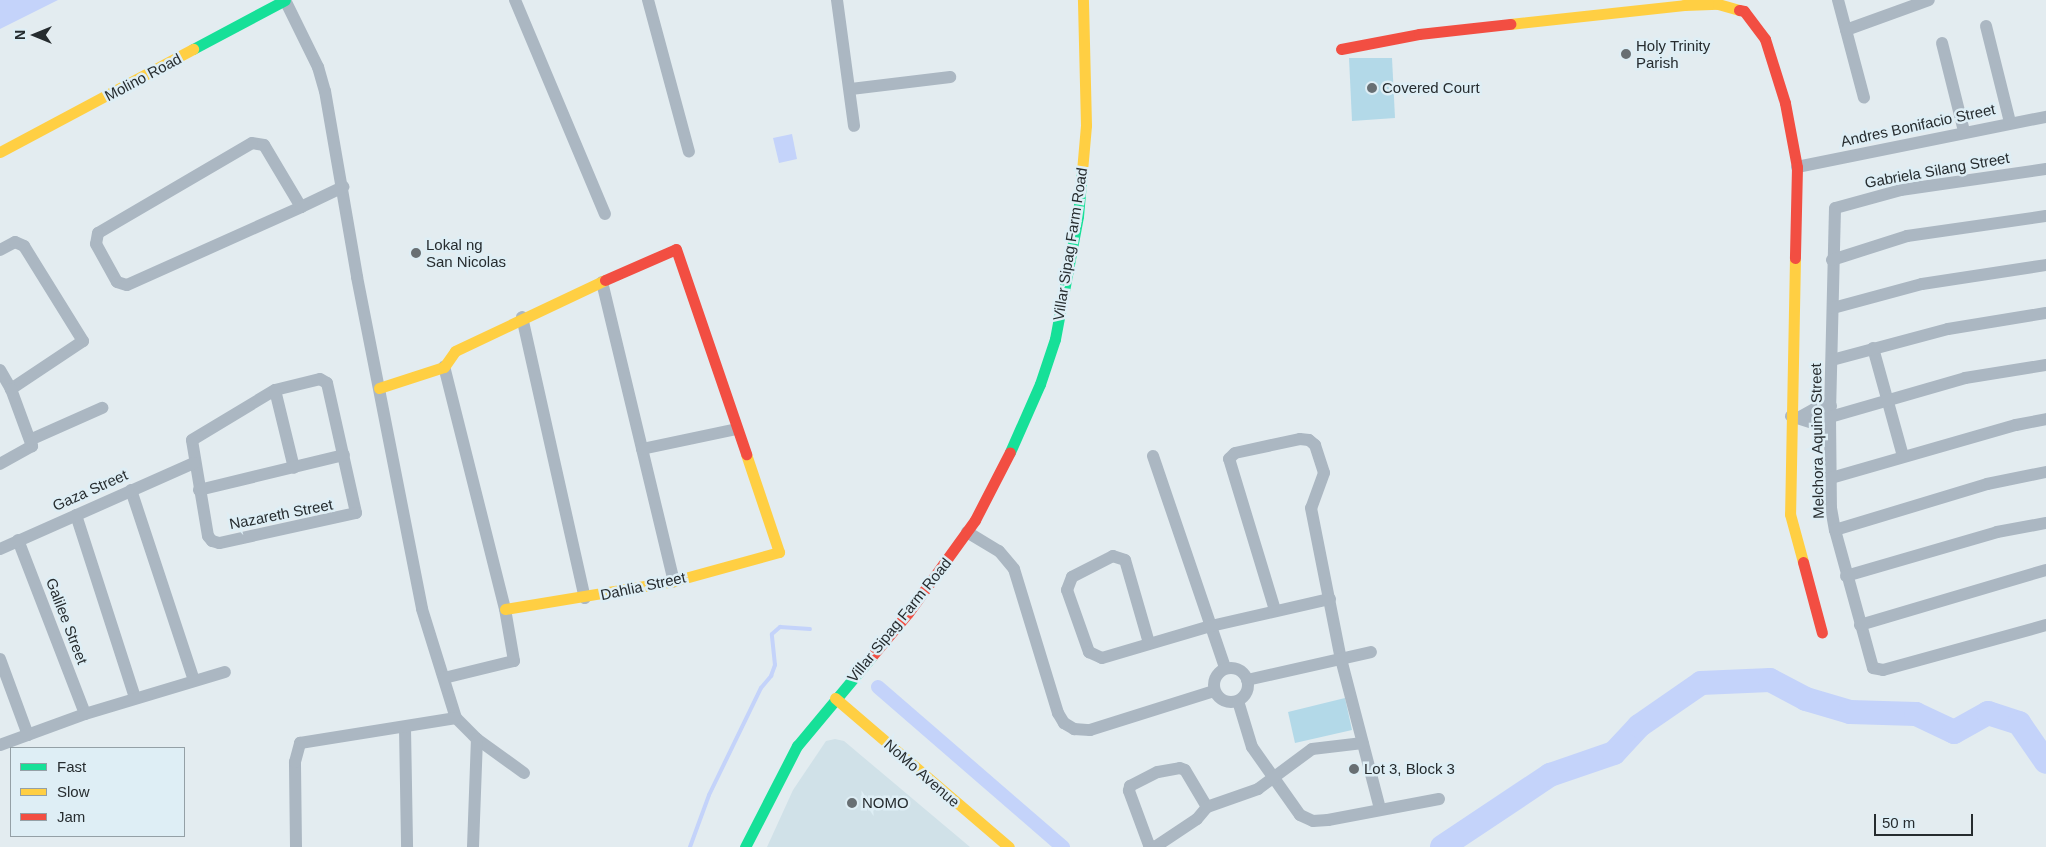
<!DOCTYPE html>
<style>
body{margin:0}
#map{position:relative;width:2046px;height:847px;overflow:hidden;background:#e3ecf0;font-family:Helvetica,sans-serif}
div>[style]{position:absolute}
.built>*{inset:0;background:#d0e1e8}
.green>*{inset:0;background:#b3d9e8}
.water>*{inset:0;background:#c4d3fa}
.stream>*{height:4px;margin:-2px;padding:0 2px;transform-origin:2px;border-radius:2px;background:#c4d3fa}
.canal>*{height:14px;margin:-7px;padding:0 7px;transform-origin:7px;border-radius:7px;background:#c4d3fa}
.river>*{height:24px;margin:-12px;padding:0 12px;transform-origin:12px;border-radius:12px;background:#c4d3fa}
.street>*{height:12px;margin:-6px;padding:0 6px;transform-origin:6px;border-radius:6px;background:#abb7c2}
.street>.ring{margin:-6px;padding:0;box-sizing:content-box;background:none;border:12px solid #abb7c2;border-radius:50%}
.fast>*{height:11px;margin:-5.5px;padding:0 5.5px;transform-origin:5.5px;border-radius:5.5px;background:#16e098}
.slow>*{height:11px;margin:-5.5px;padding:0 5.5px;transform-origin:5.5px;border-radius:5.5px;background:#ffcf43}
.jam>*{height:11px;margin:-5.5px;padding:0 5.5px;transform-origin:5.5px;border-radius:5.5px;background:#f24e42}
.dots>*{width:14px;height:14px;translate:-50% -50%;box-sizing:border-box;border:2px solid #deeef5;border-radius:50%}
span{translate:-50% -50%;white-space:nowrap;text-align:center;line-height:1.15;-webkit-text-stroke:5px #deeef5;paint-order:stroke}
.poi-label{font-size:15px;color:#262c2f}
.left{translate:0 -50%;text-align:left}
.street-label{font-size:15px;color:#262c2f}
.legend{position:absolute;left:10px;top:747px;width:175px;height:90px;box-sizing:border-box;background:#deeef5;border:1px solid #94a0a6;margin:0;padding:6px 9px;list-style:none;font-size:15px;color:#262c2f}
.legend li{display:flex;align-items:center;gap:10px;height:25px}
.legend b{width:25px;border:1px solid #94a0a6}
.north{position:absolute;left:10px;top:10px;width:50px;height:50px;-webkit-text-stroke:4px #deeef5;paint-order:stroke;rotate:270deg;font-size:14px;font-weight:700;line-height:20px;text-align:center;color:#262c2f}
.north::after{content:'';display:block;margin:auto;width:18px;height:22px;background:#262c2f;clip-path:polygon(50% 0,100% 100%,50% 72%,0 100%)}
.scale{position:absolute;left:1874px;top:814px;width:99px;height:22px;box-sizing:border-box;border:2px solid #262c2f;border-top:0;padding-left:6px;font-size:15px;line-height:18px;white-space:nowrap;color:#262c2f;-webkit-text-stroke:4px #deeef5;paint-order:stroke}
</style>
<div id="map">
<div class="built">
<div style="clip-path:polygon(835px 739px,844px 741px,970px 847px,767px 847px,793px 790px,826px 741px)"></div>
</div>
<div class="green">
<div style="clip-path:polygon(1349px 58px,1392px 58px,1395px 118px,1352px 121px)"></div>
<div style="clip-path:polygon(1345px 698px,1352px 730px,1295px 743px,1288px 712px)"></div>
</div>
<div class="water">
<div style="clip-path:polygon(0 0,58px 0,0 29px)"></div>
<div style="clip-path:polygon(792px 134px,797px 159px,779px 163px,773px 138px)"></div>
</div>
<div class="stream">
<div style="left:690px;top:847px;width:55px;rotate:-69.9deg"></div>
<div style="left:709px;top:795px;width:119px;rotate:-64.1deg"></div>
<div style="left:761px;top:688px;width:16px;rotate:-50deg"></div>
<div style="left:771px;top:676px;width:12px;rotate:-70deg"></div>
<div style="left:775px;top:665px;width:31px;rotate:-96deg"></div>
<div style="left:772px;top:634px;width:11px;rotate:-41deg"></div>
<div style="left:780px;top:627px;width:30px;rotate:4deg"></div>
</div>
<div class="canal">
<div style="left:878px;top:687px;width:245px;rotate:40.9deg"></div>
</div>
<div class="river">
<div style="left:1442px;top:847px;width:130px;rotate:-33.7deg"></div>
<div style="left:1550px;top:775px;width:68px;rotate:-19deg"></div>
<div style="left:1614px;top:753px;width:37px;rotate:-47deg"></div>
<div style="left:1639px;top:726px;width:75px;rotate:-34.7deg"></div>
<div style="left:1701px;top:683px;width:69px;rotate:-2.5deg"></div>
<div style="left:1770px;top:680px;width:41px;rotate:27.8deg"></div>
<div style="left:1806px;top:699px;width:46px;rotate:16.5deg"></div>
<div style="left:1850px;top:712px;width:66px;rotate:1.7deg"></div>
<div style="left:1916px;top:714px;width:42px;rotate:25.3deg"></div>
<div style="left:1954px;top:732px;width:39px;rotate:-29deg"></div>
<div style="left:1988px;top:713px;width:33px;rotate:18deg"></div>
<div style="left:2019px;top:723px;width:47px;rotate:55.3deg"></div>
</div>
<div class="street">
<div style="left:285px;top:0;width:75px;rotate:63.8deg"></div>
<div style="left:318px;top:67px;width:25px;rotate:74deg"></div>
<div style="left:325px;top:91px;width:189px;rotate:80.2deg"></div>
<div style="left:357px;top:277px;width:338px;rotate:78.9deg"></div>
<div style="left:422px;top:609px;width:114px;rotate:72.7deg"></div>
<div style="left:456px;top:718px;width:30px;rotate:45deg"></div>
<div style="left:477px;top:739px;width:58px;rotate:35.9deg"></div>
<div style="left:515px;top:0;width:232px;rotate:67.2deg"></div>
<div style="left:648px;top:0;width:157px;rotate:74.9deg"></div>
<div style="left:837px;top:0;width:127px;rotate:82.3deg"></div>
<div style="left:1838px;top:0;width:101px;rotate:75.1deg"></div>
<div style="left:1986px;top:26px;width:99px;rotate:76deg"></div>
<div style="left:1846px;top:30px;width:88px;rotate:-19.9deg"></div>
<div style="left:1942px;top:43px;width:91px;rotate:76deg"></div>
<div style="left:851px;top:89px;width:100px;rotate:-6.9deg"></div>
<div style="left:1797px;top:167px;width:254px;rotate:-11.4deg"></div>
<div style="left:2046px;top:169px;width:147px;rotate:171.8deg"></div>
<div style="left:1901px;top:190px;width:68px;rotate:164.7deg"></div>
<div style="left:1835px;top:208px;width:209px;rotate:91.4deg"></div>
<div style="left:1830px;top:417px;width:91px;rotate:89.4deg"></div>
<div style="left:1831px;top:508px;width:22px;rotate:80deg"></div>
<div style="left:1835px;top:530px;width:143px;rotate:74.6deg"></div>
<div style="left:1873px;top:668px;width:10px;rotate:11deg"></div>
<div style="left:1883px;top:670px;width:169px;rotate:-15.4deg"></div>
<div style="left:301px;top:207px;width:72px;rotate:-120.8deg"></div>
<div style="left:264px;top:145px;width:12px;rotate:-171deg"></div>
<div style="left:252px;top:143px;width:178px;rotate:149.7deg"></div>
<div style="left:98px;top:233px;width:11px;rotate:100deg"></div>
<div style="left:96px;top:244px;width:43px;rotate:61.1deg"></div>
<div style="left:117px;top:282px;width:10px;rotate:17deg"></div>
<div style="left:127px;top:285px;width:191px;rotate:-24.1deg"></div>
<div style="left:301px;top:207px;width:47px;rotate:-25.5deg"></div>
<div style="left:0;top:250px;width:17px;rotate:-28deg"></div>
<div style="left:15px;top:242px;width:10px;rotate:24deg"></div>
<div style="left:24px;top:246px;width:112px;rotate:58.2deg"></div>
<div style="left:83px;top:341px;width:87px;rotate:146.3deg"></div>
<div style="left:1832px;top:260px;width:79px;rotate:-17.7deg"></div>
<div style="left:1907px;top:236px;width:140px;rotate:-8.2deg"></div>
<div style="left:602px;top:282px;width:308px;rotate:76.5deg"></div>
<div style="left:1833px;top:308px;width:92px;rotate:-15.1deg"></div>
<div style="left:1922px;top:284px;width:125px;rotate:-8.7deg"></div>
<div style="left:522px;top:317px;width:288px;rotate:77.4deg"></div>
<div style="left:1873px;top:348px;width:112px;rotate:74.5deg"></div>
<div style="left:1832px;top:360px;width:120px;rotate:-15deg"></div>
<div style="left:1948px;top:329px;width:99px;rotate:-9.3deg"></div>
<div style="left:0;top:370px;width:22px;rotate:60deg"></div>
<div style="left:11px;top:389px;width:61px;rotate:69.8deg"></div>
<div style="left:32px;top:446px;width:37px;rotate:151deg"></div>
<div style="left:320px;top:379px;width:8px;rotate:30deg"></div>
<div style="left:327px;top:383px;width:133px;rotate:77.4deg"></div>
<div style="left:356px;top:513px;width:140px;rotate:167.6deg"></div>
<div style="left:219px;top:543px;width:7px;rotate:-164deg"></div>
<div style="left:212px;top:541px;width:6px;rotate:-129deg"></div>
<div style="left:208px;top:536px;width:97px;rotate:-99.5deg"></div>
<div style="left:192px;top:440px;width:97px;rotate:-31.1deg"></div>
<div style="left:275px;top:390px;width:46px;rotate:-13.7deg"></div>
<div style="left:275px;top:390px;width:80px;rotate:76.3deg"></div>
<div style="left:1791px;top:416px;width:28px;rotate:18deg"></div>
<div style="left:1818px;top:425px;width:12px;rotate:-5deg"></div>
<div style="left:1800px;top:417px;width:21px;rotate:-29deg"></div>
<div style="left:1818px;top:407px;width:13px;rotate:-4deg"></div>
<div style="left:1830px;top:417px;width:141px;rotate:-16.1deg"></div>
<div style="left:1965px;top:378px;width:82px;rotate:-9.1deg"></div>
<div style="left:32px;top:439px;width:77px;rotate:-23.9deg"></div>
<div style="left:642px;top:449px;width:97px;rotate:-11.9deg"></div>
<div style="left:1153px;top:456px;width:224px;rotate:71.2deg"></div>
<div style="left:1831px;top:478px;width:192px;rotate:-16deg"></div>
<div style="left:2016px;top:425px;width:31px;rotate:-11deg"></div>
<div style="left:131px;top:490px;width:200px;rotate:71.7deg"></div>
<div style="left:199px;top:490px;width:149px;rotate:-13.6deg"></div>
<div style="left:76px;top:515px;width:192px;rotate:72.1deg"></div>
<div style="left:1835px;top:530px;width:159px;rotate:-16.8deg"></div>
<div style="left:1987px;top:484px;width:60px;rotate:-11.5deg"></div>
<div style="left:967px;top:532px;width:37px;rotate:31deg"></div>
<div style="left:999px;top:551px;width:23px;rotate:50deg"></div>
<div style="left:1014px;top:569px;width:151px;rotate:73deg"></div>
<div style="left:1058px;top:713px;width:12px;rotate:59deg"></div>
<div style="left:1064px;top:723px;width:12px;rotate:31deg"></div>
<div style="left:1074px;top:729px;width:16px;rotate:4deg"></div>
<div style="left:1090px;top:730px;width:130px;rotate:-17.5deg"></div>
<div style="left:18px;top:540px;width:186px;rotate:68.9deg"></div>
<div style="left:0;top:549px;width:212px;rotate:-23.9deg"></div>
<div style="left:1846px;top:576px;width:157px;rotate:-16.2deg"></div>
<div style="left:1997px;top:532px;width:50px;rotate:-10.4deg"></div>
<div style="left:1275px;top:610px;width:158px;rotate:-106.9deg"></div>
<div style="left:1229px;top:459px;width:8px;rotate:-45deg"></div>
<div style="left:1235px;top:453px;width:66px;rotate:-12.2deg"></div>
<div style="left:1300px;top:439px;width:9px;rotate:6deg"></div>
<div style="left:1309px;top:440px;width:8px;rotate:40deg"></div>
<div style="left:1315px;top:445px;width:29px;rotate:72deg"></div>
<div style="left:1324px;top:473px;width:37px;rotate:110deg"></div>
<div style="left:1311px;top:508px;width:154px;rotate:78.8deg"></div>
<div style="left:1341px;top:659px;width:155px;rotate:75.4deg"></div>
<div style="left:1860px;top:625px;width:194px;rotate:-16.5deg"></div>
<div style="left:1149px;top:643px;width:86px;rotate:-106.1deg"></div>
<div style="left:1125px;top:560px;width:13px;rotate:-162deg"></div>
<div style="left:1113px;top:556px;width:46px;rotate:152.9deg"></div>
<div style="left:1072px;top:577px;width:14px;rotate:111deg"></div>
<div style="left:1067px;top:590px;width:66px;rotate:70.5deg"></div>
<div style="left:1089px;top:652px;width:14px;rotate:25deg"></div>
<div style="left:1102px;top:658px;width:114px;rotate:-16.4deg"></div>
<div style="left:1211px;top:626px;width:122px;rotate:-12.8deg"></div>
<div style="left:0;top:659px;width:81px;rotate:69.8deg"></div>
<div class="ring" style="left:1214px;top:668px;width:22px;height:22px"></div>
<div style="left:444px;top:678px;width:72px;rotate:-13.7deg"></div>
<div style="left:514px;top:661px;width:53px;rotate:-99.8deg"></div>
<div style="left:505px;top:609px;width:250px;rotate:-104.1deg"></div>
<div style="left:1247px;top:680px;width:127px;rotate:-12.7deg"></div>
<div style="left:1238px;top:701px;width:48px;rotate:73.1deg"></div>
<div style="left:1252px;top:747px;width:83px;rotate:54.8deg"></div>
<div style="left:1300px;top:815px;width:14px;rotate:25deg"></div>
<div style="left:1313px;top:821px;width:15px;rotate:-4deg"></div>
<div style="left:1328px;top:820px;width:113px;rotate:-10.7deg"></div>
<div style="left:405px;top:728px;width:119px;rotate:89deg"></div>
<div style="left:0;top:745px;width:90px;rotate:-20deg"></div>
<div style="left:85px;top:714px;width:146px;rotate:-16.7deg"></div>
<div style="left:296px;top:847px;width:85px;rotate:-90.7deg"></div>
<div style="left:295px;top:762px;width:20px;rotate:-75deg"></div>
<div style="left:300px;top:743px;width:158px;rotate:-9.1deg"></div>
<div style="left:473px;top:847px;width:108px;rotate:-87.9deg"></div>
<div style="left:1154px;top:847px;width:5px;rotate:-158deg"></div>
<div style="left:1149px;top:845px;width:58px;rotate:-110.3deg"></div>
<div style="left:1129px;top:791px;width:5px;rotate:-79deg"></div>
<div style="left:1130px;top:786px;width:31px;rotate:-27deg"></div>
<div style="left:1158px;top:772px;width:22px;rotate:-10deg"></div>
<div style="left:1180px;top:768px;width:5px;rotate:22deg"></div>
<div style="left:1185px;top:770px;width:43px;rotate:59.3deg"></div>
<div style="left:1155px;top:847px;width:50px;rotate:-33.7deg"></div>
<div style="left:1197px;top:819px;width:16px;rotate:-50deg"></div>
<div style="left:1207px;top:807px;width:54px;rotate:-19.4deg"></div>
<div style="left:1258px;top:789px;width:67px;rotate:-36.5deg"></div>
<div style="left:1312px;top:749px;width:51px;rotate:-6.7deg"></div>
</div>
<div class="fast">
<div style="left:193px;top:49px;width:104px;rotate:-28deg"></div>
<div style="left:1010px;top:452px;width:74px;rotate:-66.2deg"></div>
<div style="left:1040px;top:384px;width:47px;rotate:-71.6deg"></div>
<div style="left:1055px;top:339px;width:125px;rotate:-79.4deg"></div>
<div style="left:1078px;top:216px;width:45px;rotate:-84.9deg"></div>
<div style="left:745px;top:847px;width:114px;rotate:-62.8deg"></div>
<div style="left:797px;top:746px;width:117px;rotate:-50.2deg"></div>
</div>
<div class="slow">
<div style="left:1510px;top:24px;width:175px;rotate:-6.2deg"></div>
<div style="left:1684px;top:5px;width:34px;rotate:-2deg"></div>
<div style="left:1718px;top:4px;width:22px;rotate:16deg"></div>
<div style="left:0;top:152px;width:219px;rotate:-28.1deg"></div>
<div style="left:1082px;top:171px;width:46px;rotate:-85deg"></div>
<div style="left:1086px;top:125px;width:125px;rotate:-91.4deg"></div>
<div style="left:1795px;top:258px;width:256px;rotate:91.1deg"></div>
<div style="left:1790px;top:514px;width:50px;rotate:74.8deg"></div>
<div style="left:379px;top:388px;width:68px;rotate:-17.9deg"></div>
<div style="left:444px;top:367px;width:19px;rotate:-55deg"></div>
<div style="left:455px;top:351px;width:166px;rotate:-25.3deg"></div>
<div style="left:505px;top:609px;width:171px;rotate:-9.4deg"></div>
<div style="left:674px;top:581px;width:109px;rotate:-15.4deg"></div>
<div style="left:779px;top:552px;width:103px;rotate:-108.6deg"></div>
<div style="left:835px;top:698px;width:229px;rotate:40.6deg"></div>
</div>
<div class="jam">
<div style="left:1739px;top:10px;width:5px;rotate:11deg"></div>
<div style="left:1744px;top:11px;width:35px;rotate:53deg"></div>
<div style="left:1765px;top:39px;width:67px;rotate:72.6deg"></div>
<div style="left:1785px;top:103px;width:65px;rotate:79.4deg"></div>
<div style="left:1797px;top:167px;width:91px;rotate:91.3deg"></div>
<div style="left:1341px;top:49px;width:79px;rotate:-10.9deg"></div>
<div style="left:1419px;top:34px;width:92px;rotate:-6.3deg"></div>
<div style="left:605px;top:280px;width:77px;rotate:-23.6deg"></div>
<div style="left:676px;top:249px;width:217px;rotate:71.1deg"></div>
<div style="left:1803px;top:562px;width:73px;rotate:75deg"></div>
<div style="left:872px;top:656px;width:56px;rotate:-50.1deg"></div>
<div style="left:908px;top:613px;width:115px;rotate:-54.2deg"></div>
<div style="left:975px;top:520px;width:76px;rotate:-62.8deg"></div>
</div>
<div class="dots">
<div style="left:1626px;top:54px;background:#686f73"></div>
<div style="left:1372px;top:88px;background:#686f73"></div>
<div style="left:416px;top:253px;background:#686f73"></div>
<div style="left:1354px;top:769px;background:#686f73"></div>
<div style="left:852px;top:803px;background:#686f73"></div>
</div>
<div class="poi-label">
<span class="left" style="left:1636px;top:54px">Holy Trinity<br>Parish</span>
<span class="left" style="left:1382px;top:88px">Covered Court</span>
<span class="left" style="left:426px;top:253px">Lokal ng<br>San Nicolas</span>
<span class="left" style="left:1364px;top:769px">Lot 3, Block 3</span>
<span class="left" style="left:862px;top:803px">NOMO</span>
</div>
<div class="street-label">
<span style="left:143px;top:77px;rotate:-28deg">Molino Road</span>
<span style="left:1918px;top:125px;rotate:-12deg">Andres Bonifacio Street</span>
<span style="left:1937px;top:170px;rotate:-10deg">Gabriela Silang Street</span>
<span style="left:1070px;top:244px;rotate:-81deg">Villar Sipag Farm Road</span>
<span style="left:1817px;top:441px;rotate:-91deg">Melchora Aquino Street</span>
<span style="left:90px;top:490px;rotate:-24deg">Gaza Street</span>
<span style="left:281px;top:514px;rotate:-11deg">Nazareth Street</span>
<span style="left:643px;top:586px;rotate:-12deg">Dahlia Street</span>
<span style="left:899px;top:620px;rotate:-51deg">Villar Sipag Farm Road</span>
<span style="left:67px;top:621px;rotate:69deg">Galilee Street</span>
<span style="left:922px;top:773px;rotate:41deg">NoMo Avenue</span>
</div>
<ul class="legend">
<li><b style="height:6px;background:#16e098"></b>Fast</li>
<li><b style="height:6px;background:#ffcf43"></b>Slow</li>
<li><b style="height:6px;background:#f24e42"></b>Jam</li>
</ul>
<div class="north">N</div>
<div class="scale">50 m</div>
</div>
